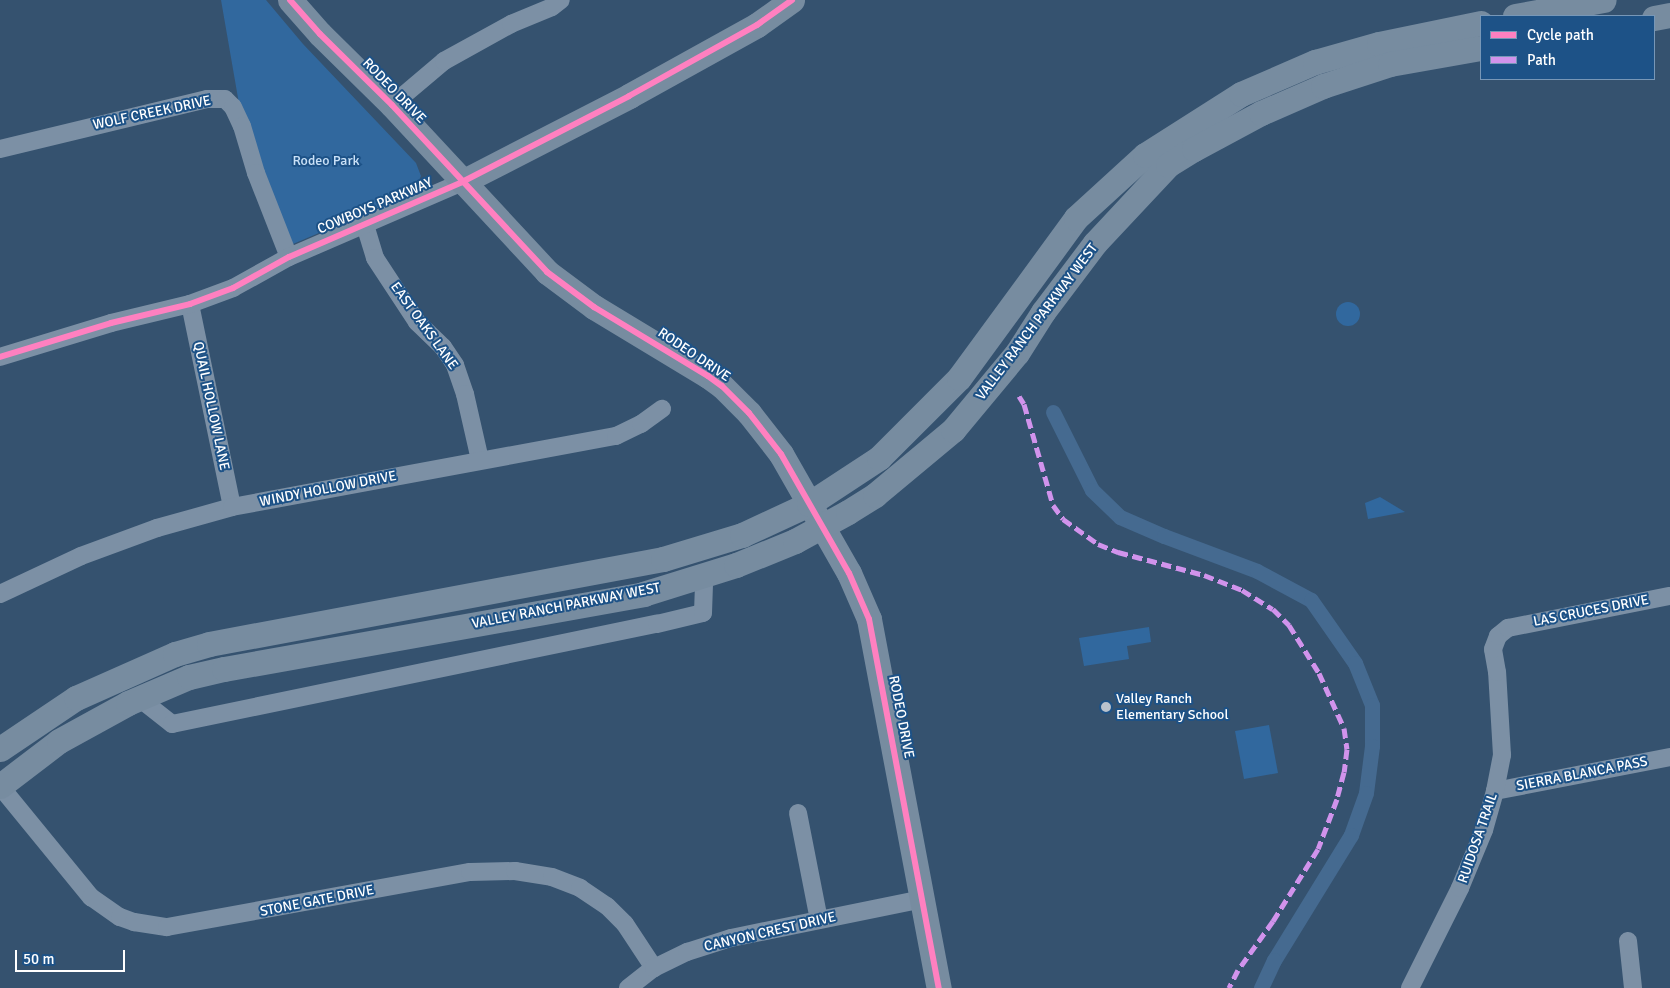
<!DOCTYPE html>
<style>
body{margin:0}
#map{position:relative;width:1670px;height:988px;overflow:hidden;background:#35526f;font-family:Signika,sans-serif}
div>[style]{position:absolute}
.green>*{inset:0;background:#31689e}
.round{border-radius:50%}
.canal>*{height:15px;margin:-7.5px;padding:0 7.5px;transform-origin:7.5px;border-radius:7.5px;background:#456a90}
.street>*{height:18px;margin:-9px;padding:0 9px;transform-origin:9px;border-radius:9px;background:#7c90a5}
.secondary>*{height:25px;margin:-12.5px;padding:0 12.5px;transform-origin:12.5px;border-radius:12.5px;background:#778ca0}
.quiet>*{height:5px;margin-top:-2.5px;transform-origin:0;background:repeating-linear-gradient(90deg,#d193ec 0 10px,transparent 0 15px)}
.cycleway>*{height:6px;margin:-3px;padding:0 3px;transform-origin:3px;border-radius:3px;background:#ff80c0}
.dots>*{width:14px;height:14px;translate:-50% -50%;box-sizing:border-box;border:2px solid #1d5287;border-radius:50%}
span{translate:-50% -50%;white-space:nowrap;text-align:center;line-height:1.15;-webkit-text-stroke:4px #1d5287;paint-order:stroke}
.street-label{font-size:14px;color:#fff}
.park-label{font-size:14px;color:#cbe2f8}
.poi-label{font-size:14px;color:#fff}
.left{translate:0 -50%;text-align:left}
.legend{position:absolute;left:1480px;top:15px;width:175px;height:65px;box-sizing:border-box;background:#1d5287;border:1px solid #7797b7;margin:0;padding:6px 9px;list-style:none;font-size:15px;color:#fff}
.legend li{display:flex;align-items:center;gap:10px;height:25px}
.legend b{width:25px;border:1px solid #7797b7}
.scale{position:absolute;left:15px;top:950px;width:110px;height:22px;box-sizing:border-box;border:2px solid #fff;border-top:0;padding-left:6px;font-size:15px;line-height:18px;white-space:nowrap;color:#fff;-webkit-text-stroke:4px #1d5287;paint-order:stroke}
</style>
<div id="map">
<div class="green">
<div style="clip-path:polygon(221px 0,266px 0,303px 44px,416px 163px,421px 176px,413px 193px,293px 244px,242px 121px)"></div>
<div class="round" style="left:1336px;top:302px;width:24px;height:24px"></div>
<div style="clip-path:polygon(1380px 497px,1405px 512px,1368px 519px,1365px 503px)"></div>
<div style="clip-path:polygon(1149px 627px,1151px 642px,1127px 646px,1129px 659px,1084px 666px,1079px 638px)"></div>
<div style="clip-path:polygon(1269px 725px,1278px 773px,1244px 779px,1235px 731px)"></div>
</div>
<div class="canal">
<div style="left:1053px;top:412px;width:87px;rotate:63.4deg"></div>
<div style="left:1092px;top:490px;width:39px;rotate:44deg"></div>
<div style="left:1120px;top:517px;width:48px;rotate:23.4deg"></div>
<div style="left:1164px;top:536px;width:99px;rotate:20.6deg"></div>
<div style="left:1257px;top:571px;width:61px;rotate:28.2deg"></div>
<div style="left:1311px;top:600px;width:77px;rotate:55.1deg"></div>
<div style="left:1355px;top:663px;width:45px;rotate:68deg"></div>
<div style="left:1372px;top:705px;width:41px;rotate:90deg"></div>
<div style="left:1372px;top:746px;width:47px;rotate:97.3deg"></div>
<div style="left:1366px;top:793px;width:45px;rotate:109.7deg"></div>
<div style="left:1351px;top:835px;width:147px;rotate:121.6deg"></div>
<div style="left:1274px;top:960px;width:31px;rotate:115deg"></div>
</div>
<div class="street">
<div style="left:392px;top:105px;width:68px;rotate:-40.2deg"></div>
<div style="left:444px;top:61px;width:77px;rotate:-28.9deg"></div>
<div style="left:511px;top:24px;width:44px;rotate:-22.5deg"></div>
<div style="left:552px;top:7px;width:11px;rotate:-38deg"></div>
<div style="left:0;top:149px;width:213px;rotate:-13.6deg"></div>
<div style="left:207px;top:99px;width:18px"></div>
<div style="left:225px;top:99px;width:11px;rotate:45deg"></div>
<div style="left:233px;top:107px;width:21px;rotate:65deg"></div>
<div style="left:242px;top:126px;width:49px;rotate:73.4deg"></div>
<div style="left:256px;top:173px;width:90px;rotate:68.6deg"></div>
<div style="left:365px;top:225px;width:34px;rotate:73deg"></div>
<div style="left:375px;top:258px;width:77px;rotate:56.7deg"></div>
<div style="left:417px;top:322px;width:36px;rotate:44deg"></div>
<div style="left:443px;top:347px;width:22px;rotate:56deg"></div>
<div style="left:455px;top:365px;width:31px;rotate:71deg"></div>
<div style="left:465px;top:394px;width:68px;rotate:77.2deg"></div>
<div style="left:190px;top:304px;width:207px;rotate:78.3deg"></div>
<div style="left:0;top:357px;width:116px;rotate:-17deg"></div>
<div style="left:111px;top:323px;width:81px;rotate:-13.5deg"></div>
<div style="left:190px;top:304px;width:46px;rotate:-20.4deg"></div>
<div style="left:233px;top:288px;width:64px;rotate:-29deg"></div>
<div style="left:289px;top:257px;width:189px;rotate:-23.4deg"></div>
<div style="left:0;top:594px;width:89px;rotate:-25.1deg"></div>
<div style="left:81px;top:556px;width:81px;rotate:-20.2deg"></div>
<div style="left:157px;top:528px;width:78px;rotate:-15.6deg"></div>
<div style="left:232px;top:507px;width:391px;rotate:-10.5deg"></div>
<div style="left:616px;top:436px;width:28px;rotate:-26deg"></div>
<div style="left:641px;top:424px;width:26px;rotate:-36deg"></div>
<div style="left:139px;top:698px;width:42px;rotate:38.2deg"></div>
<div style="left:172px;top:724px;width:495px;rotate:-11.7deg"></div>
<div style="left:657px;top:624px;width:47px;rotate:-13.4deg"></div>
<div style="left:703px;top:613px;width:37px;rotate:-88deg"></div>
<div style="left:0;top:786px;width:144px;rotate:50.7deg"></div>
<div style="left:91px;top:897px;width:35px;rotate:35deg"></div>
<div style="left:120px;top:917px;width:15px;rotate:20deg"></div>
<div style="left:134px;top:922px;width:33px;rotate:9deg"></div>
<div style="left:167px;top:927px;width:308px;rotate:-10.3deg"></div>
<div style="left:470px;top:872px;width:45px;rotate:-1.3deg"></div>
<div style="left:515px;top:871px;width:37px;rotate:9deg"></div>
<div style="left:552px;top:877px;width:30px;rotate:21deg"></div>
<div style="left:580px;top:888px;width:32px;rotate:34deg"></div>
<div style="left:607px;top:906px;width:25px;rotate:45deg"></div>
<div style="left:625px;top:924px;width:53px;rotate:56.6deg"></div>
<div style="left:1495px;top:791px;width:178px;rotate:-11deg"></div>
<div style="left:798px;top:813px;width:109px;rotate:78.9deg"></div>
<div style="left:1628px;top:941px;width:47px;rotate:83.9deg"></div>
<div style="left:628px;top:988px;width:33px;rotate:-38deg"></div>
<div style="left:654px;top:968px;width:37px;rotate:-26deg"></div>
<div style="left:687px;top:952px;width:46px;rotate:-17.7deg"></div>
<div style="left:731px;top:938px;width:195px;rotate:-11.5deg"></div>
<div style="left:1410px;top:988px;width:112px;rotate:-63.4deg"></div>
<div style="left:1460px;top:888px;width:63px;rotate:-67.5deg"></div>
<div style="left:1484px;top:830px;width:41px;rotate:-74.2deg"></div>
<div style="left:1495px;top:791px;width:37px;rotate:-79deg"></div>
<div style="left:1502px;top:755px;width:83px;rotate:-93.4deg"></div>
<div style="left:1497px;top:672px;width:23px;rotate:-100deg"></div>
<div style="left:1493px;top:649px;width:14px;rotate:-69deg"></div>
<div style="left:1498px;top:636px;width:13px;rotate:-39deg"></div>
<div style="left:1508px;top:628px;width:165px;rotate:-11.2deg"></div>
</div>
<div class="secondary">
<div style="left:290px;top:0;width:45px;rotate:48.6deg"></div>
<div style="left:320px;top:34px;width:101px;rotate:44.6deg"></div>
<div style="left:392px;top:105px;width:228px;rotate:47.1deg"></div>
<div style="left:547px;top:272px;width:59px;rotate:36.7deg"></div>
<div style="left:594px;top:307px;width:133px;rotate:31.2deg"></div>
<div style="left:708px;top:376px;width:17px;rotate:36deg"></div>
<div style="left:722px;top:386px;width:38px;rotate:45deg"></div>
<div style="left:749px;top:413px;width:52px;rotate:52deg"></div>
<div style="left:781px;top:454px;width:137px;rotate:60.3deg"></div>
<div style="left:849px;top:573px;width:50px;rotate:66.5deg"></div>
<div style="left:869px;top:619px;width:376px;rotate:79.3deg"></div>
<div style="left:1515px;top:16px;width:90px;rotate:-10.2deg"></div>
<div style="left:1654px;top:18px;width:16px;rotate:-11deg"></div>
<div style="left:462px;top:182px;width:188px;rotate:-27.2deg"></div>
<div style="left:629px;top:96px;width:146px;rotate:-29deg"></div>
<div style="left:757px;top:25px;width:43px;rotate:-35.5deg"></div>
<div style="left:0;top:749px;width:92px;rotate:-33.9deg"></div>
<div style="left:76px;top:698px;width:108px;rotate:-24deg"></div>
<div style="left:175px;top:654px;width:35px;rotate:-16deg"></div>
<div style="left:209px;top:644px;width:462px;rotate:-10.6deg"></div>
<div style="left:663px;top:559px;width:83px;rotate:-16.9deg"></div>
<div style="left:742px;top:535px;width:74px;rotate:-24.8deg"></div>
<div style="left:809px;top:504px;width:84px;rotate:-33.3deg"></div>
<div style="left:879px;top:458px;width:113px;rotate:-45deg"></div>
<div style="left:959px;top:378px;width:198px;rotate:-53.8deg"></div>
<div style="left:1076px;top:218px;width:93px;rotate:-42.4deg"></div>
<div style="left:1145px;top:155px;width:114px;rotate:-32.4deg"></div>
<div style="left:1241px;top:94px;width:81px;rotate:-23.4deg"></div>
<div style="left:1315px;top:62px;width:66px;rotate:-15.7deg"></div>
<div style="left:1379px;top:44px;width:104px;rotate:-11.6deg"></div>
<div style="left:0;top:786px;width:74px;rotate:-37.3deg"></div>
<div style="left:59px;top:741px;width:79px;rotate:-28.8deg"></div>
<div style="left:128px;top:703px;width:66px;rotate:-23.1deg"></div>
<div style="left:189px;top:677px;width:36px;rotate:-13deg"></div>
<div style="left:224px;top:669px;width:426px;rotate:-10.1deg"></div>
<div style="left:643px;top:594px;width:97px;rotate:-17.3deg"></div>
<div style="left:736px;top:565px;width:64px;rotate:-22.1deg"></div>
<div style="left:795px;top:541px;width:60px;rotate:-28.7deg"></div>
<div style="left:848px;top:512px;width:32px;rotate:-32deg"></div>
<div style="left:875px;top:495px;width:102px;rotate:-39.8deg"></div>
<div style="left:953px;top:430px;width:100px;rotate:-50.3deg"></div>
<div style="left:1017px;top:353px;width:49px;rotate:-57.6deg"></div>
<div style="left:1043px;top:312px;width:86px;rotate:-53deg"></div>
<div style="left:1095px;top:243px;width:107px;rotate:-46.9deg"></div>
<div style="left:1168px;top:165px;width:31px;rotate:-32deg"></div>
<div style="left:1194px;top:149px;width:76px;rotate:-28.2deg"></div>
<div style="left:1261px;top:113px;width:68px;rotate:-23.5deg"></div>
<div style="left:1323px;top:86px;width:71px;rotate:-18.2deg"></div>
<div style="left:1390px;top:64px;width:92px;rotate:-10deg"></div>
</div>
<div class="quiet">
<div style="left:1019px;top:396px;width:9px;rotate:58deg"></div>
<div style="left:1024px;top:404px;width:105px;rotate:74deg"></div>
<div style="left:1053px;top:505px;width:17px;rotate:54deg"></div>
<div style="left:1063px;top:519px;width:43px;rotate:35.5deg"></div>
<div style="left:1098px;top:544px;width:22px;rotate:22deg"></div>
<div style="left:1118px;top:552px;width:89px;rotate:15deg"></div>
<div style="left:1204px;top:575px;width:41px;rotate:21.5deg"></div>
<div style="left:1242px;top:590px;width:36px;rotate:32deg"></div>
<div style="left:1273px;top:609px;width:23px;rotate:45deg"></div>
<div style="left:1289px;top:625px;width:57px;rotate:58deg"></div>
<div style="left:1319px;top:673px;width:60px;rotate:65.6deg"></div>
<div style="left:1344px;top:728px;width:21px;rotate:82deg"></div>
<div style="left:1347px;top:749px;width:23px;rotate:97deg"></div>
<div style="left:1344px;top:772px;width:28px;rotate:105deg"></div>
<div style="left:1337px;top:799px;width:53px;rotate:110.8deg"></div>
<div style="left:1318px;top:849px;width:85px;rotate:122deg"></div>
<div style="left:1273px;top:921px;width:60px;rotate:125.5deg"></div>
<div style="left:1238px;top:970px;width:20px;rotate:117deg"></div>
</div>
<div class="cycleway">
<div style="left:290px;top:0;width:45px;rotate:48.6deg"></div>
<div style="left:320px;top:34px;width:101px;rotate:44.6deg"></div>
<div style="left:392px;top:105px;width:228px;rotate:47.1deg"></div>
<div style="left:547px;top:272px;width:59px;rotate:36.7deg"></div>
<div style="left:594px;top:307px;width:133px;rotate:31.2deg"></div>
<div style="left:708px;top:376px;width:17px;rotate:36deg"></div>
<div style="left:722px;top:386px;width:38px;rotate:45deg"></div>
<div style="left:749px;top:413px;width:52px;rotate:52deg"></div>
<div style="left:781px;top:454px;width:137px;rotate:60.3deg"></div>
<div style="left:849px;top:573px;width:50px;rotate:66.5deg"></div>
<div style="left:869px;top:619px;width:376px;rotate:79.3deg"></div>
<div style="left:0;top:357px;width:116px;rotate:-17deg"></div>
<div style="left:111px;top:323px;width:81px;rotate:-13.5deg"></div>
<div style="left:190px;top:304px;width:46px;rotate:-20.4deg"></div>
<div style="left:233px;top:288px;width:64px;rotate:-29deg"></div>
<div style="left:289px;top:257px;width:189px;rotate:-23.4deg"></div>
<div style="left:462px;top:182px;width:188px;rotate:-27.2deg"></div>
<div style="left:629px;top:96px;width:146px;rotate:-29deg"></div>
<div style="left:757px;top:25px;width:43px;rotate:-35.5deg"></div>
</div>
<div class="dots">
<div style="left:1106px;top:707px;background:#b8c2cd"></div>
</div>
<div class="street-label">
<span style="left:394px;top:91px;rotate:46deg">RODEO DRIVE</span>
<span style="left:152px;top:113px;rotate:-12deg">WOLF CREEK DRIVE</span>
<span style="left:375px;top:206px;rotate:-23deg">COWBOYS PARKWAY</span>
<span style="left:1037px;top:322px;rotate:-53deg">VALLEY RANCH PARKWAY WEST</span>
<span style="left:424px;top:326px;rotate:54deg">EAST OAKS LANE</span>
<span style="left:694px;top:355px;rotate:34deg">RODEO DRIVE</span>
<span style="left:211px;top:406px;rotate:78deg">QUAIL HOLLOW LANE</span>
<span style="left:328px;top:489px;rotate:-11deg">WINDY HOLLOW DRIVE</span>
<span style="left:566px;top:606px;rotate:-11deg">VALLEY RANCH PARKWAY WEST</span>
<span style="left:1591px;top:611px;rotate:-11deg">LAS CRUCES DRIVE</span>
<span style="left:901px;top:717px;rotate:79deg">RODEO DRIVE</span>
<span style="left:1582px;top:774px;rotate:-11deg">SIERRA BLANCA PASS</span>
<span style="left:1478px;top:838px;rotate:-71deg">RUIDOSA TRAIL</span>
<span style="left:317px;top:901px;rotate:-11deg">STONE GATE DRIVE</span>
<span style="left:770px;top:932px;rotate:-13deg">CANYON CREST DRIVE</span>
</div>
<div class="park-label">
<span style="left:326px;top:161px">Rodeo Park</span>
</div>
<div class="poi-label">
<span class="left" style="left:1116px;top:707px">Valley Ranch<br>Elementary School</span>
</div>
<ul class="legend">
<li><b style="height:6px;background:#ff80c0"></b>Cycle path</li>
<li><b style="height:6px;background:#d193ec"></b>Path</li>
</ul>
<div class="scale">50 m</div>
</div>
